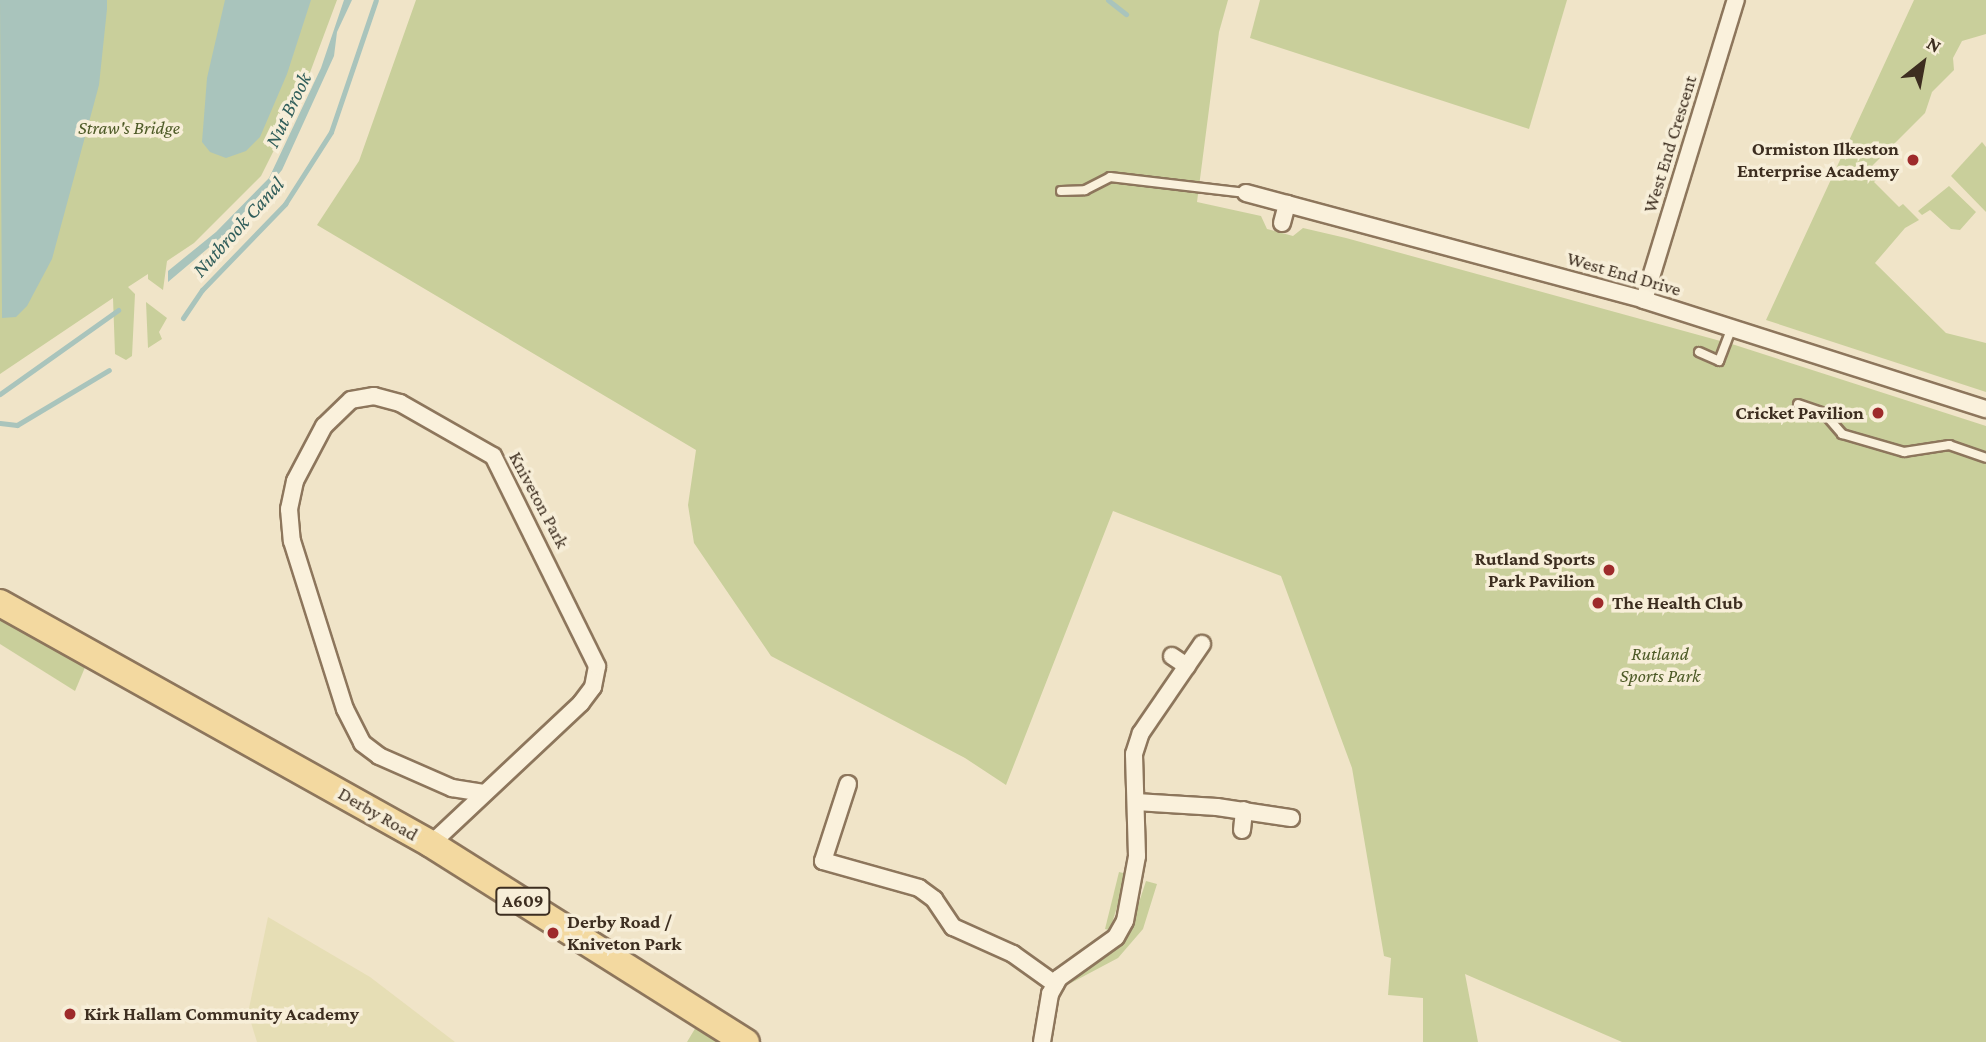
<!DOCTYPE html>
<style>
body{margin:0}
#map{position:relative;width:1986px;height:1042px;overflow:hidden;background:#f0e4c8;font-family:"Crimson Pro",serif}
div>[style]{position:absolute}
.farmland>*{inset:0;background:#e6deb5}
.green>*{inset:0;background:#c9cf9b}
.water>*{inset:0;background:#a9c4bc}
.stream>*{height:5px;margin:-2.5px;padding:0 2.5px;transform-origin:2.5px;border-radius:2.5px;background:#a9c4bc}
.roads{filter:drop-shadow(2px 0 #8d765c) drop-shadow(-2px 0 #8d765c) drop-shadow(0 2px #8d765c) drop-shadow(0 -2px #8d765c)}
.service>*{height:8px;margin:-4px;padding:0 4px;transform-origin:4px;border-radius:4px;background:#faf1dc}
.minor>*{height:16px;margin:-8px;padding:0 8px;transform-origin:8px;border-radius:8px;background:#faf1dc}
.primary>*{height:26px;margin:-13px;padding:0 13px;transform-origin:13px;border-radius:13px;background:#f3d9a0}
.dots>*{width:19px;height:19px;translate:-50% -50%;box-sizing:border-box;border:4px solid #f7eed8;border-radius:50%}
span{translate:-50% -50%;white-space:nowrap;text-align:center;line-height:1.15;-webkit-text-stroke:7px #f7eed8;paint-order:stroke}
.shield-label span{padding:2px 5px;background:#f7eed8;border:2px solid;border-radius:5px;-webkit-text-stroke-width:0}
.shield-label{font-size:18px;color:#3d2e20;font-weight:700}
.park-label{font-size:19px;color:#4d5a26;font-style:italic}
.street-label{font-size:19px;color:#3d2e20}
.poi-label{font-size:19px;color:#3d2e20;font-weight:700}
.right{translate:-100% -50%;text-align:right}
.left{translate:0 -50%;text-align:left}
.water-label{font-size:21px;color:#2f5d5a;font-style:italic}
.north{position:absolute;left:1888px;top:28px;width:70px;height:70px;-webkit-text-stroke:5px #f7eed8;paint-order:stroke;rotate:31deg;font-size:19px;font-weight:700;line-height:28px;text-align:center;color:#3d2e20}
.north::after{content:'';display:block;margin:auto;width:24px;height:32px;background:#3d2e20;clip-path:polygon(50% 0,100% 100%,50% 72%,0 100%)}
</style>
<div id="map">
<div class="farmland">
<div style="clip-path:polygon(268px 917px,370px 977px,455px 1042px,257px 1042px,248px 1013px)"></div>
</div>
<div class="green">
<div style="clip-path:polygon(0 0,337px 0,302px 94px,261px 176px,194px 243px,167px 261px,163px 290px,148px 279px,148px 274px,128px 287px,135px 294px,132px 356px,126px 360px,115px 354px,113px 298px,0 374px)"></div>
<div style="clip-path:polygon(416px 0,1228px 0,1219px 32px,1197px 202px,1261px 216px,1267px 229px,1293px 236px,1303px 228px,1346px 238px,1735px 345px,1986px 426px,1986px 1042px,1622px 1042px,1465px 974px,1478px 1042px,1423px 1042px,1423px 998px,1388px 995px,1391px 958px,1384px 956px,1352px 768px,1281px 576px,1113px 511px,1006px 785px,965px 758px,771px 656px,694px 543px,688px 505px,696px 450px,317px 225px,359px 161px)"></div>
<div style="clip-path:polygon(1260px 0,1567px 0,1529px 129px,1250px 38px)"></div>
<div style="clip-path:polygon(1914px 0,1986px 0,1986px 34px,1962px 41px,1953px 58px,1954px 70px,1932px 92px,1925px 113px,1869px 169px,1878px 178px,1874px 182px,1899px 207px,1903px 204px,1919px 220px,1905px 228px,1875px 263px,1946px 333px,1986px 343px,1986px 392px,1766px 320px)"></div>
<div style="clip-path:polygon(1982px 142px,1986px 147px,1986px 212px,1951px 176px)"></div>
<div style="clip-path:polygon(1949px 186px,1976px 212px,1960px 230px,1951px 229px,1930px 210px,1922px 215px,1918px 211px)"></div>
<div style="clip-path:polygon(146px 302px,167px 318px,159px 332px,162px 339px,148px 348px)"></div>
<div style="clip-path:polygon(0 617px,86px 665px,75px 691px,0 644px)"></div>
<div style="clip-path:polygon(1119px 872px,1127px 874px,1110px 930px,1105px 929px)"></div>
<div style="clip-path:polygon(1146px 881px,1157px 884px,1143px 929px,1118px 958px,1069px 984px,1128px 936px)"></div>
<div style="clip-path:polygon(696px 1027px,706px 1034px,719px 1042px,687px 1042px)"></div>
</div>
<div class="water">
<div style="clip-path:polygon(0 0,107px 0,107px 9px,99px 85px,52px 259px,27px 306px,16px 317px,2px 318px)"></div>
<div style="clip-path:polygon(225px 0,311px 0,287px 74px,260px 137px,246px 151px,226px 158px,210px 152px,202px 142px,207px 78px)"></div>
<div style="clip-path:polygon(344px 0,352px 0,337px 32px,334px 56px,282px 170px,238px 223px,168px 282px,168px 271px,216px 232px,269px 178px,321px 68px)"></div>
</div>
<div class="stream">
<div style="left:1108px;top:0;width:23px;rotate:38deg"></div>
<div style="left:183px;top:318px;width:34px;rotate:-56deg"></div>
<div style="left:202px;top:290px;width:120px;rotate:-46deg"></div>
<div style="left:285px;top:204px;width:85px;rotate:-57.4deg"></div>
<div style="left:331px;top:132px;width:139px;rotate:-71.2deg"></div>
<div style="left:0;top:394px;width:145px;rotate:-35.4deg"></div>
<div style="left:0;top:423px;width:17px;rotate:7deg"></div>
<div style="left:17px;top:425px;width:107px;rotate:-30.9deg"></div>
</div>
<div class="roads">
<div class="service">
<div style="left:1061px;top:191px;width:24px;rotate:-2deg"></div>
<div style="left:1085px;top:190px;width:28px;rotate:-27deg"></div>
<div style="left:1110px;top:177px;width:137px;rotate:6.7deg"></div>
<div style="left:1699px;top:352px;width:22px;rotate:24deg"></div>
<div style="left:1719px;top:361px;width:36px;rotate:-69deg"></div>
<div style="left:1798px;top:404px;width:28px;rotate:19deg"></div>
<div style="left:1824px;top:413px;width:28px;rotate:49deg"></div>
<div style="left:1842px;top:434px;width:65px;rotate:16.2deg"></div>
<div style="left:1904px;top:452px;width:46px;rotate:-8.8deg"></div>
<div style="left:1949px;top:445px;width:39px;rotate:19deg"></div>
</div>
<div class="minor">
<div style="left:1246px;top:193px;width:412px;rotate:15deg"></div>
<div style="left:1644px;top:300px;width:359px;rotate:17.7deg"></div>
<div style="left:1282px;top:223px;width:20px;rotate:-75deg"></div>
<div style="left:1644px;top:300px;width:314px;rotate:-73deg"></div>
<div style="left:1172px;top:656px;width:18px;rotate:34deg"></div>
<div style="left:848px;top:784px;width:81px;rotate:108deg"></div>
<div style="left:823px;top:861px;width:100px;rotate:15.7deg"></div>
<div style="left:919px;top:888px;width:19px;rotate:36deg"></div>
<div style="left:934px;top:899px;width:34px;rotate:56deg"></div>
<div style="left:953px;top:927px;width:66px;rotate:24.2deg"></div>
<div style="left:1013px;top:954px;width:52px;rotate:35.5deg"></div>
<div style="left:1136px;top:802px;width:81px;rotate:3.5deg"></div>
<div style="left:1217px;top:807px;width:75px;rotate:8.5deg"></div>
<div style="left:1242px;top:830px;width:20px;rotate:-84deg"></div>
<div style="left:431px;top:844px;width:206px;rotate:-43.2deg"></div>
<div style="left:581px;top:703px;width:20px;rotate:-53deg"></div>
<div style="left:593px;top:687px;width:21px;rotate:-79deg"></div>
<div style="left:597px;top:666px;width:234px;rotate:-116.3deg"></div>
<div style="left:493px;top:456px;width:107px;rotate:-150.3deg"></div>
<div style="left:400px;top:403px;width:27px;rotate:-165deg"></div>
<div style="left:374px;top:396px;width:23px;rotate:170deg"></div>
<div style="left:351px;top:400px;width:37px;rotate:136deg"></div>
<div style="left:324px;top:426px;width:62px;rotate:117.8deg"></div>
<div style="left:295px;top:481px;width:29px;rotate:102deg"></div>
<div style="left:289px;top:509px;width:32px;rotate:85deg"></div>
<div style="left:292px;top:541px;width:176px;rotate:72.5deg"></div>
<div style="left:345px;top:709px;width:38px;rotate:63deg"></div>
<div style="left:362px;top:743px;width:21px;rotate:37deg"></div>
<div style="left:379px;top:756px;width:80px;rotate:23.7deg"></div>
<div style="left:452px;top:788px;width:32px;rotate:9deg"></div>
<div style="left:1042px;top:1042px;width:49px;rotate:-80.5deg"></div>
<div style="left:1050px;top:994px;width:18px;rotate:-61deg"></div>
<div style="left:1059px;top:978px;width:70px;rotate:-35.7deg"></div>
<div style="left:1116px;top:937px;width:18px;rotate:-61deg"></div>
<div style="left:1125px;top:921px;width:66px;rotate:-79.5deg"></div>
<div style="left:1137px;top:856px;width:102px;rotate:-91.7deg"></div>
<div style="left:1134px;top:754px;width:22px;rotate:-72deg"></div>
<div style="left:1141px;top:733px;width:108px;rotate:-55.6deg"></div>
</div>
<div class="primary">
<div style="left:0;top:603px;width:494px;rotate:29.2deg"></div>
<div style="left:431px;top:844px;width:372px;rotate:32.2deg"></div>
</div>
</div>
<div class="dots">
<div style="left:1913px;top:160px;background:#9e2a2b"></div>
<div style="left:1878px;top:413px;background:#9e2a2b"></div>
<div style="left:1609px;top:570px;background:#9e2a2b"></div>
<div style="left:1598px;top:603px;background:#9e2a2b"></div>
<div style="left:553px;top:933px;background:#9e2a2b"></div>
<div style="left:70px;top:1014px;background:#9e2a2b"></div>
</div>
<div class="shield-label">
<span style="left:523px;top:901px">A609</span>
</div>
<div class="park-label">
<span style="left:129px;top:128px">Straw's Bridge</span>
<span style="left:1660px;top:665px">Rutland<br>Sports Park</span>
</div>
<div class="street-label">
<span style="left:1670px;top:144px;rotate:-73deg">West End Crescent</span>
<span style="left:1624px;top:274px;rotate:16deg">West End Drive</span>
<span style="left:539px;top:500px;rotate:62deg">Kniveton Park</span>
<span style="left:378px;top:814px;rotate:30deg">Derby Road</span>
</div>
<div class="poi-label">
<span class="right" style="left:1899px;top:160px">Ormiston Ilkeston<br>Enterprise Academy</span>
<span class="right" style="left:1864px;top:413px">Cricket Pavilion</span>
<span class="right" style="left:1595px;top:570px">Rutland Sports<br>Park Pavilion</span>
<span class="left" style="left:1612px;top:603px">The Health Club</span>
<span class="left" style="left:567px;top:933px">Derby Road /<br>Kniveton Park</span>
<span class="left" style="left:84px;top:1014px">Kirk Hallam Community Academy</span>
</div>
<div class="water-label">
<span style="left:288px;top:110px;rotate:-64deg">Nut Brook</span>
<span style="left:238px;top:227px;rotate:-48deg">Nutbrook Canal</span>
</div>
<div class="north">N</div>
</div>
